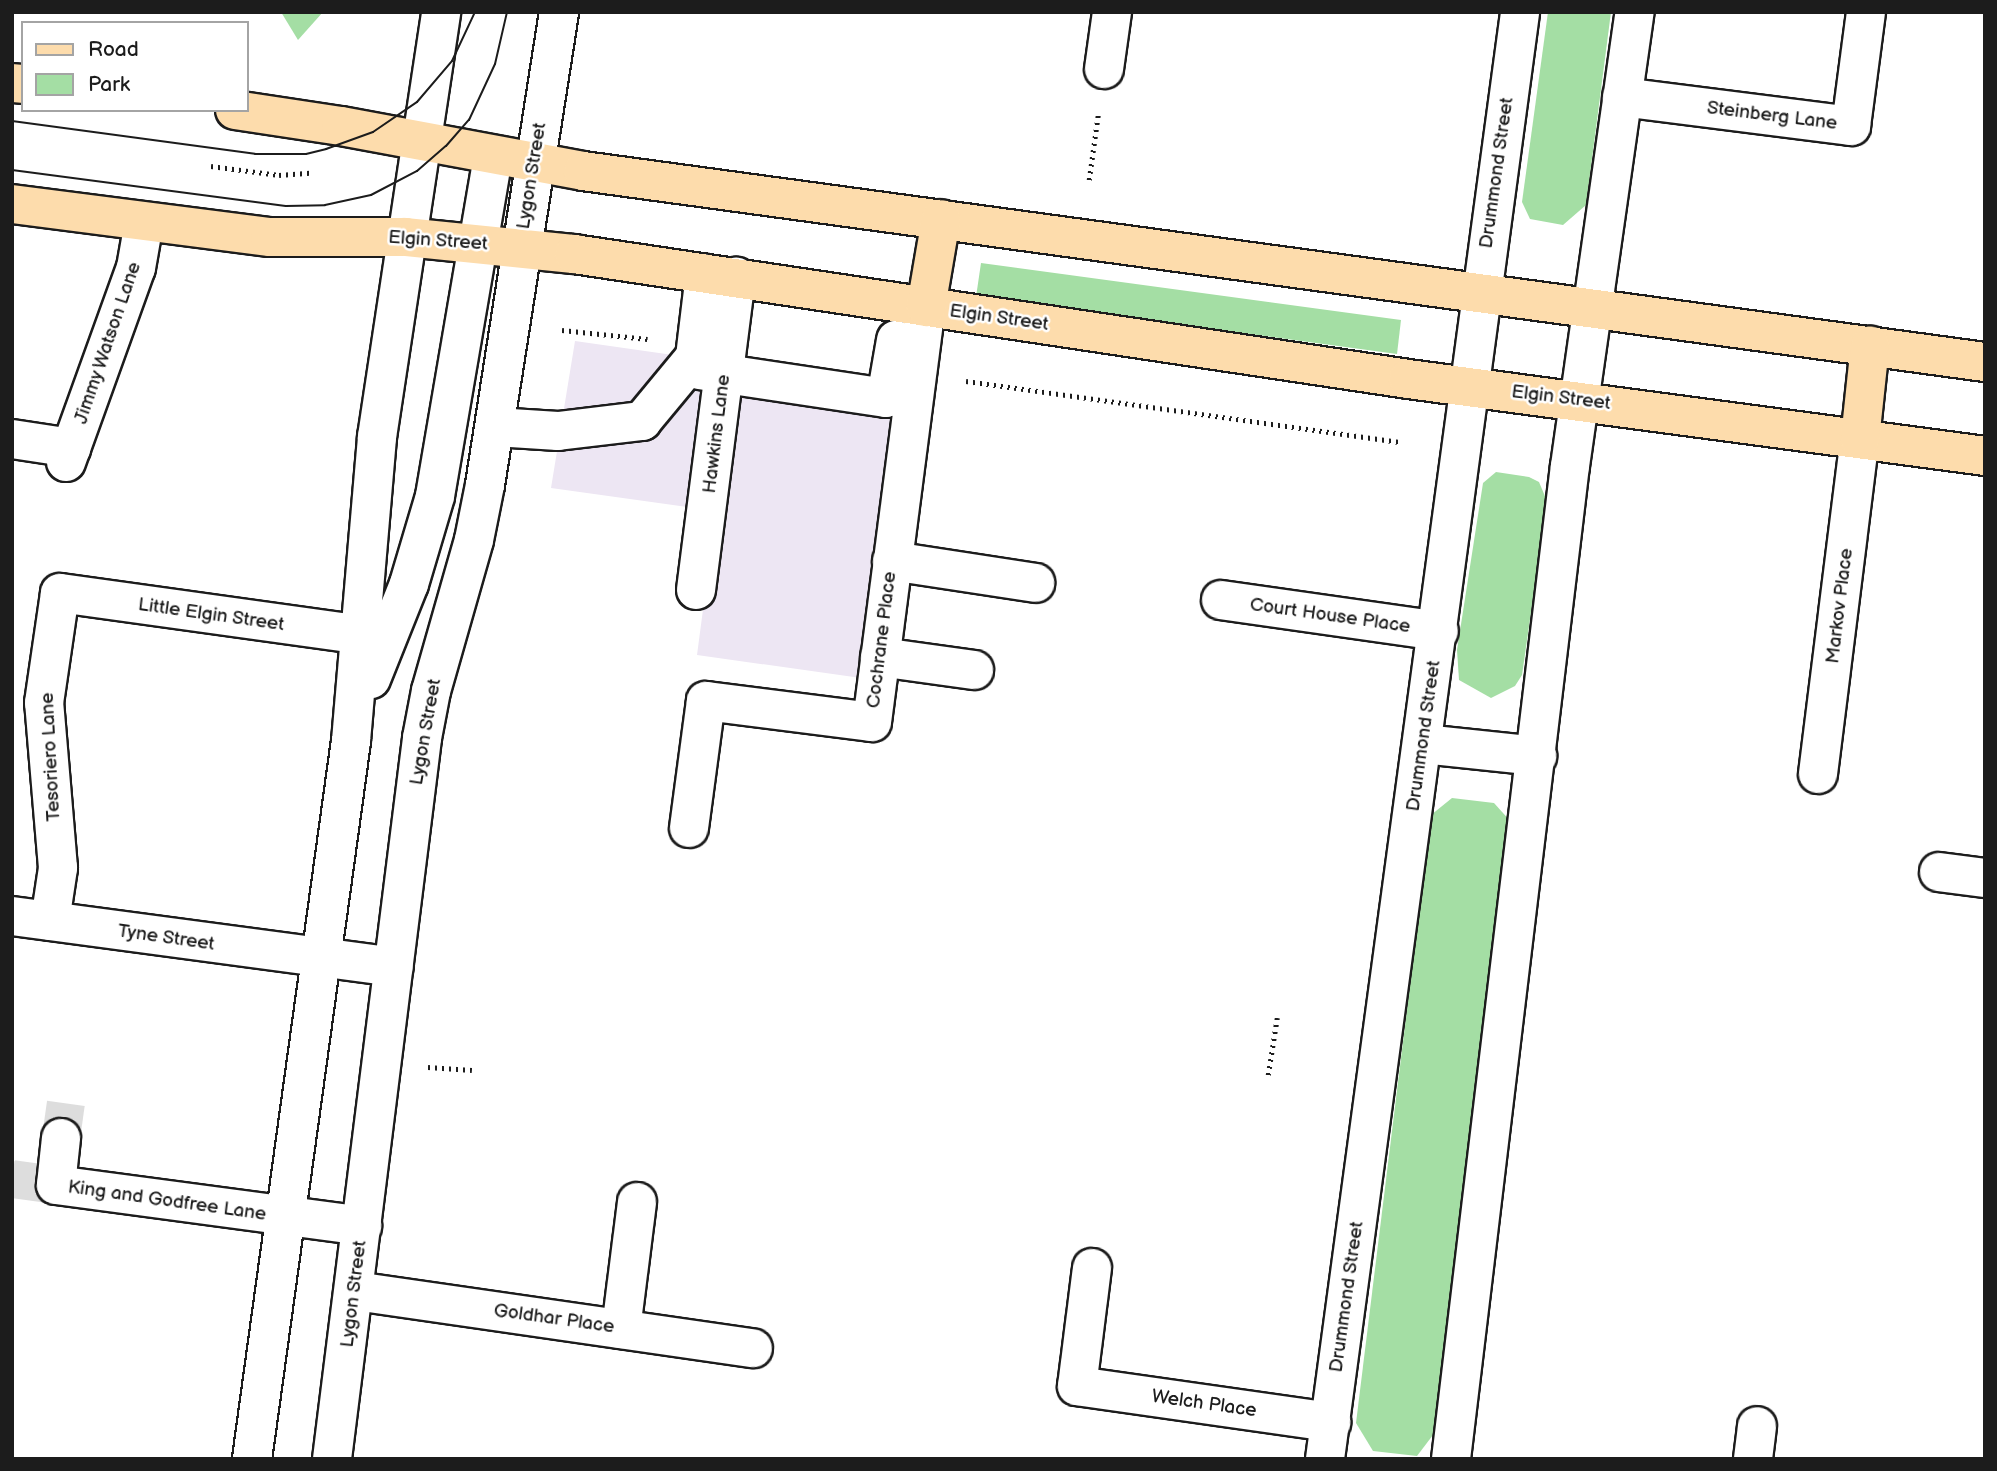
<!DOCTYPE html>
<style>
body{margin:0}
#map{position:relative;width:1997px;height:1471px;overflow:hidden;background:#fff;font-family:"Balsamiq Sans",sans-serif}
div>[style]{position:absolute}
.built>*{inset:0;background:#ede6f3}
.green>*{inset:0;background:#a4dea4}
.minor-tunnel>*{height:38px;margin-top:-19px;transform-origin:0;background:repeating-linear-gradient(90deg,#ddd 0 38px,transparent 0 57px)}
.path>*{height:4.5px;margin-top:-2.25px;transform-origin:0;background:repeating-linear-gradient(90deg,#1c1c1c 0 2px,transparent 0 7px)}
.roads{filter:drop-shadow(2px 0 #1c1c1c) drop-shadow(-2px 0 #1c1c1c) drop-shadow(0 2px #1c1c1c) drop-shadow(0 -2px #1c1c1c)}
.minor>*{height:38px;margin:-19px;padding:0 19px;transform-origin:19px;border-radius:19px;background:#fff}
.major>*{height:38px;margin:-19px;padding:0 19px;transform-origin:19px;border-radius:19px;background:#fddcac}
.tram>*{height:2px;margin:-1px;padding:0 1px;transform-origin:1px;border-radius:1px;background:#1c1c1c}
span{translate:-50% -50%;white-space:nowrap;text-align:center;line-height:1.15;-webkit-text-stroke:5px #fff;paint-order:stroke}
.street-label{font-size:19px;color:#1c1c1c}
.frame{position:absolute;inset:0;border:14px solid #1c1c1c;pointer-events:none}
.legend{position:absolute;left:21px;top:21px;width:228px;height:91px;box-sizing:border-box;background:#fff;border:2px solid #a4a4a4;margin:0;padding:9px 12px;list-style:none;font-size:21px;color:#1c1c1c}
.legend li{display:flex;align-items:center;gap:14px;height:35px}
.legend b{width:35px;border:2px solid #a4a4a4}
</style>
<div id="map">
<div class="built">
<div style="clip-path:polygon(575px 341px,897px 387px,861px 678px,697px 655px,716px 511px,551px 488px)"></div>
</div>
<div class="green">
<div style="clip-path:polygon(281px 12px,323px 12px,298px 40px)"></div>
<div style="clip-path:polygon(1548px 12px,1611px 12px,1586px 205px,1563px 225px,1530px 219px,1522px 202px)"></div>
<div style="clip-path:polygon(981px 263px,1401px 320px,1397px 354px,976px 297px)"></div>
<div style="clip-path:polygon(1496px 472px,1529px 477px,1539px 482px,1547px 501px,1522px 675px,1515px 686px,1491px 698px,1459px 680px,1457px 650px,1483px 483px)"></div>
<div style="clip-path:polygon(1452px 798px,1494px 803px,1512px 823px,1436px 1431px,1417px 1456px,1373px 1451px,1356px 1423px,1431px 815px)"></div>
</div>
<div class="minor-tunnel">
<div style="left:61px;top:1138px;width:35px;rotate:-82deg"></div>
<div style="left:12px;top:1179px;width:44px;rotate:7.8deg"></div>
</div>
<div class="path">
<div style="left:211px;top:166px;width:69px;rotate:7.5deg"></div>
<div style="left:279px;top:175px;width:31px;rotate:-4deg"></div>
<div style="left:1089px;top:180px;width:66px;rotate:-82.1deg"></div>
<div style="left:562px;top:330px;width:86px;rotate:6deg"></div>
<div style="left:966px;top:381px;width:438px;rotate:8deg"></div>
<div style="left:428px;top:1067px;width:44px;rotate:3.9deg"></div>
<div style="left:1268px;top:1075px;width:58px;rotate:-81deg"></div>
</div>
<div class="roads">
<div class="minor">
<div style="left:1104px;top:69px;width:58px;rotate:-82deg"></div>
<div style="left:1622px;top:97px;width:231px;rotate:7.2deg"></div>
<div style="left:1851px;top:126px;width:115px;rotate:-82.5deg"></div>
<div style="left:699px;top:370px;width:189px;rotate:8.5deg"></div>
<div style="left:886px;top:398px;width:59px;rotate:-80.2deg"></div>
<div style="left:495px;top:427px;width:63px;rotate:3.6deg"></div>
<div style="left:558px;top:431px;width:85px;rotate:-6.8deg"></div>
<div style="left:642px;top:421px;width:83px;rotate:-50.4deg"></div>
<div style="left:695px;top:357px;width:84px;rotate:-83.1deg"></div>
<div style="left:12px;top:439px;width:60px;rotate:8.7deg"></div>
<div style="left:66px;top:462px;width:206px;rotate:-70.2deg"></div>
<div style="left:136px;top:268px;width:47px;rotate:-80.1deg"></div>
<div style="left:892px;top:561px;width:145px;rotate:8.7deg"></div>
<div style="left:696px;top:590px;width:316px;rotate:-82.7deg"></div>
<div style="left:1221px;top:600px;width:220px;rotate:8.1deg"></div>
<div style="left:880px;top:657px;width:95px;rotate:7.9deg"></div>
<div style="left:371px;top:679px;width:102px;rotate:-68.2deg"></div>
<div style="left:409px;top:584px;width:92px;rotate:-73.5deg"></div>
<div style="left:435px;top:496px;width:345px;rotate:-80.3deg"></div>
<div style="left:1423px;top:744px;width:115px;rotate:6deg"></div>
<div style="left:1818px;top:774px;width:338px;rotate:-82.9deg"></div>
<div style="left:689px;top:828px;width:128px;rotate:-82.4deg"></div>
<div style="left:706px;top:701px;width:167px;rotate:7.2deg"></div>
<div style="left:872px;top:722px;width:418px;rotate:-82.6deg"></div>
<div style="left:1939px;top:872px;width:46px;rotate:7.4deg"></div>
<div style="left:12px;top:916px;width:385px;rotate:7.6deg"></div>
<div style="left:50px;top:921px;width:54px;rotate:-81.4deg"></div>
<div style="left:58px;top:868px;width:166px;rotate:-94.8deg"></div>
<div style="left:44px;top:703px;width:111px;rotate:-81.7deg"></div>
<div style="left:60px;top:593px;width:305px;rotate:7.9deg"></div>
<div style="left:61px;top:1138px;width:47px;rotate:96.1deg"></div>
<div style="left:56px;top:1185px;width:309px;rotate:7.6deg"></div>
<div style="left:1092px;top:1268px;width:119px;rotate:97.2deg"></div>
<div style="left:1077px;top:1386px;width:257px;rotate:8.1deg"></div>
<div style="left:355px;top:1291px;width:402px;rotate:8.2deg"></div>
<div style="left:621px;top:1329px;width:128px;rotate:-82.8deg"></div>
<div style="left:252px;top:1459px;width:725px;rotate:-82.15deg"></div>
<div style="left:351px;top:741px;width:305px;rotate:-85.1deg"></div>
<div style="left:377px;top:437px;width:430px;rotate:-81.4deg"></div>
<div style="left:332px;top:1459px;width:727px;rotate:-82.88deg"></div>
<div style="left:422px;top:738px;width:48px;rotate:-79.2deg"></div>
<div style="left:431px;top:691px;width:157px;rotate:-74.1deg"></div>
<div style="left:474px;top:540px;width:56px;rotate:-78.7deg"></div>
<div style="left:485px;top:485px;width:479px;rotate:-81.1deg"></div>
<div style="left:1325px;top:1459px;width:1460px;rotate:-82.32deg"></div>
<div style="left:1451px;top:1459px;width:1000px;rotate:-83.17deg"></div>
<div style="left:1570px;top:466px;width:459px;rotate:-81.9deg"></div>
<div style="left:1753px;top:1459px;width:33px;rotate:-83deg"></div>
</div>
<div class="major">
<div style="left:12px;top:83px;width:11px;rotate:5deg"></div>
<div style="left:235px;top:110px;width:107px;rotate:8.6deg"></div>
<div style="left:341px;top:126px;width:246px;rotate:10.5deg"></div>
<div style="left:583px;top:171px;width:1415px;rotate:7.76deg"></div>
<div style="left:12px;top:204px;width:260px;rotate:7.3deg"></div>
<div style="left:270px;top:237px;width:136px"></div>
<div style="left:406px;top:237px;width:169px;rotate:5.8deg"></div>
<div style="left:574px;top:254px;width:843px;rotate:8.52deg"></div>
<div style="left:1408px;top:379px;width:582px;rotate:7.6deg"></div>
<div style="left:926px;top:307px;width:89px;rotate:-80.3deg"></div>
<div style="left:1860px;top:439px;width:94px;rotate:-83.9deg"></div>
</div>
</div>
<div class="tram">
<div style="left:12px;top:121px;width:245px;rotate:7.7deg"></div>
<div style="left:255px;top:154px;width:51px"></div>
<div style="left:306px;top:154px;width:21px;rotate:-14deg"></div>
<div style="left:326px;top:149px;width:50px;rotate:-19.9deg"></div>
<div style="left:373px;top:132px;width:53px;rotate:-34.3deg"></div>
<div style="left:417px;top:102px;width:54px;rotate:-49.5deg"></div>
<div style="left:452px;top:61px;width:54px;rotate:-64.9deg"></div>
<div style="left:12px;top:170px;width:276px;rotate:7.5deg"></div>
<div style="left:286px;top:206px;width:39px;rotate:-1deg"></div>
<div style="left:325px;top:205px;width:47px;rotate:-12.3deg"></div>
<div style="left:371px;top:195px;width:52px;rotate:-27.6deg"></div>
<div style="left:417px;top:171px;width:38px;rotate:-41deg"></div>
<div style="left:446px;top:146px;width:35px;rotate:-49deg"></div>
<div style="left:469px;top:120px;width:62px;rotate:-65.1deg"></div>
<div style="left:495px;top:64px;width:53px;rotate:-77deg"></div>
</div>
<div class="street-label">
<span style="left:1772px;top:116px;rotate:7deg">Steinberg Lane</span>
<span style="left:1497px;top:173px;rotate:-82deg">Drummond Street</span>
<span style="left:532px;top:176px;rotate:-81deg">Lygon Street</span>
<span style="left:438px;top:241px;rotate:4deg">Elgin Street</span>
<span style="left:999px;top:318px;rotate:8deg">Elgin Street</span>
<span style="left:108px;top:343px;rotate:-71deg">Jimmy Watson Lane</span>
<span style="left:1561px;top:398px;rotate:7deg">Elgin Street</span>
<span style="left:717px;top:434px;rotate:-83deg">Hawkins Lane</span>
<span style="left:1840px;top:606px;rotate:-83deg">Markov Place</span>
<span style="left:211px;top:615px;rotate:8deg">Little Elgin Street</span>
<span style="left:1330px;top:616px;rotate:8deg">Court House Place</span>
<span style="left:882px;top:640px;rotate:-83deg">Cochrane Place</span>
<span style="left:426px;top:732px;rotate:-80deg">Lygon Street</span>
<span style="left:1424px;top:736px;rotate:-82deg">Drummond Street</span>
<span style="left:51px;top:757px;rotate:-93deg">Tesoriero Lane</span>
<span style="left:166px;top:938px;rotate:8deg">Tyne Street</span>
<span style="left:167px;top:1201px;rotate:8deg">King and Godfree Lane</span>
<span style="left:354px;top:1294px;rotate:-83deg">Lygon Street</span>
<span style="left:1347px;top:1297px;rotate:-82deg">Drummond Street</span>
<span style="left:554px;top:1319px;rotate:8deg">Goldhar Place</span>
<span style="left:1204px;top:1404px;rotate:8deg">Welch Place</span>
</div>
<div class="frame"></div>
<ul class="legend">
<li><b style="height:9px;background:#fddcac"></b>Road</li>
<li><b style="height:19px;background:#a4dea4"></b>Park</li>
</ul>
</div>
